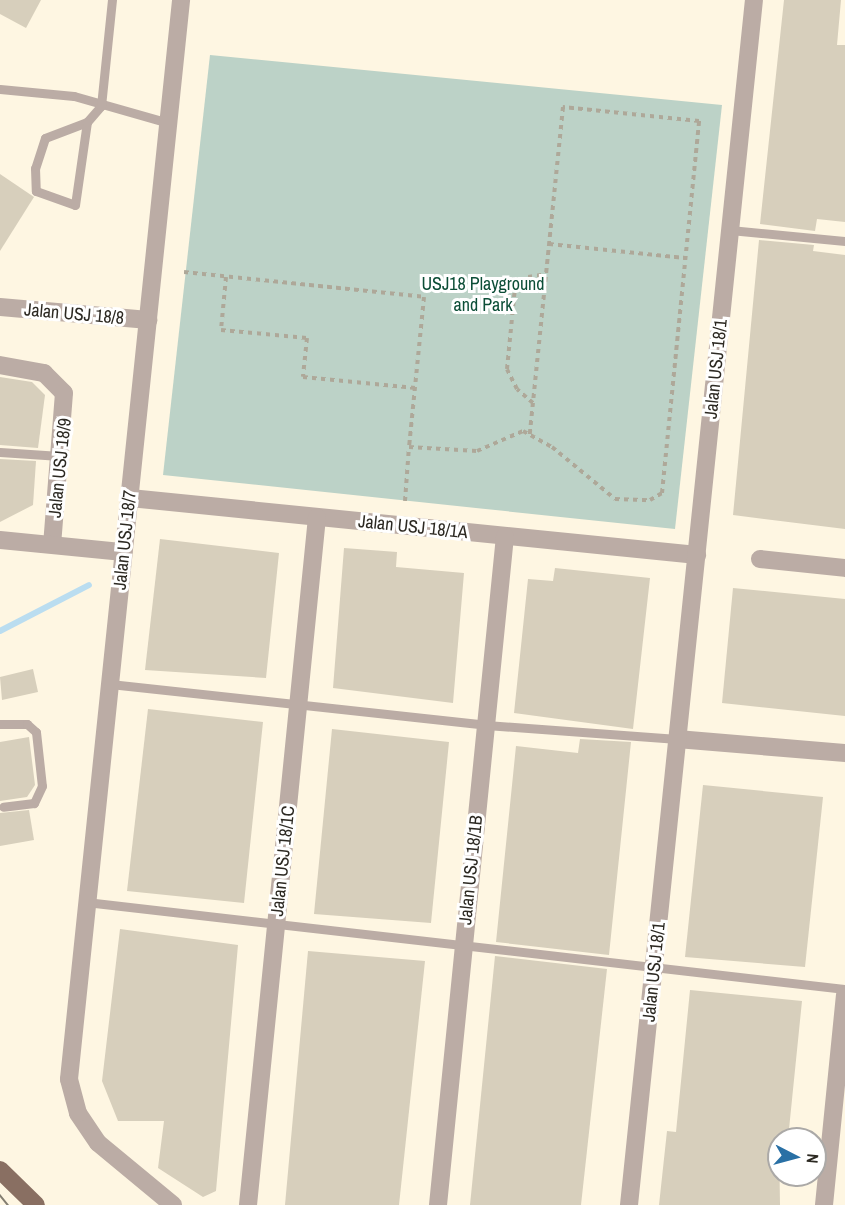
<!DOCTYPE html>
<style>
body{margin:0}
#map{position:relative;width:845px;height:1205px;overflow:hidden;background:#fef6e2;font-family:"Archivo Narrow",sans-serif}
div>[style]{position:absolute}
.green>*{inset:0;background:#bcd2c7}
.stream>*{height:6px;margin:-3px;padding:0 3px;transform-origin:3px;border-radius:3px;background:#baddf0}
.building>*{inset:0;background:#d7cfbc}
.path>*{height:4px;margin-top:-2px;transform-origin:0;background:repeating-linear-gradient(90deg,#aea899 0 4.5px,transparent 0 9px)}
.service>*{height:9px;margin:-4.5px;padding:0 4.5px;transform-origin:4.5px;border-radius:4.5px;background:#bbaca5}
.minor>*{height:18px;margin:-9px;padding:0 9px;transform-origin:9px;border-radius:9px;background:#bbaca5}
.primary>*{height:18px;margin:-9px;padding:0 9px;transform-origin:9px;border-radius:9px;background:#896f62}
.tram>*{height:1.5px;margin:-0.75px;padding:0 0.75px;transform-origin:0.75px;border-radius:0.75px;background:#837e71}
span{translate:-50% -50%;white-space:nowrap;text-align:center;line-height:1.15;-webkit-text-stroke:6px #fff;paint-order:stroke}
.park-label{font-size:18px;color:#0c4e37}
.street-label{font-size:18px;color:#2c2922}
.north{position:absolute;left:767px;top:1127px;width:60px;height:60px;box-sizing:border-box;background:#fff;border:2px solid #aba9a7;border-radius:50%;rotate:96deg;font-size:16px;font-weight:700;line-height:24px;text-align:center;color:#2c2922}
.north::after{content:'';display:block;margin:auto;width:21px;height:27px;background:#2970a5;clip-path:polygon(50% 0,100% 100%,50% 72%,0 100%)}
</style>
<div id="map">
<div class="green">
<div style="clip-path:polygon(210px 55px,722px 105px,675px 529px,163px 475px)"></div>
</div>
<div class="stream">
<div style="left:0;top:631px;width:100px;rotate:-27.3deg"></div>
</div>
<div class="building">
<div style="clip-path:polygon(0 0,41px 0,26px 28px,0 14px)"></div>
<div style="clip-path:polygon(784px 0,841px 0,837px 45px,845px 45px,845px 222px,817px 219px,815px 231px,760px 224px)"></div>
<div style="clip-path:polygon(0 174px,34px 197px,0 251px)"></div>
<div style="clip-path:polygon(759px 240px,814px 245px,813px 251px,845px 255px,845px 529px,733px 515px)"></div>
<div style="clip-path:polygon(0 377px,32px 382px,45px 395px,38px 448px,0 445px)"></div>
<div style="clip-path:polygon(0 459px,36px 461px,33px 505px,0 522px)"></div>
<div style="clip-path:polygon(160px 539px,279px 553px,266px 678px,145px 670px)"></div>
<div style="clip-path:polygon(344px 548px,397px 552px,396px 567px,464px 573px,453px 703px,333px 688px)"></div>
<div style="clip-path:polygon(555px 568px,650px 578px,633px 729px,514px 713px,528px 579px,553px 581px)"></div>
<div style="clip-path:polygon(733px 588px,845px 599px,845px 716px,722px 703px)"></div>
<div style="clip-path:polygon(33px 669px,38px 692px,2px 700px,0 677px)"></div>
<div style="clip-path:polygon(148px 709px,263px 722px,244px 903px,127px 891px)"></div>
<div style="clip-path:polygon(332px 729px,449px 742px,431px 923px,314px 914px)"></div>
<div style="clip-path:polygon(29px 737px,35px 785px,27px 797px,0 801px,0 742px)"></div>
<div style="clip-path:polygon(580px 739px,631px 742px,609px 955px,496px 942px,516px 746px,578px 753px)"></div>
<div style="clip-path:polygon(703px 785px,823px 797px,805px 967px,685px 957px)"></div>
<div style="clip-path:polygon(29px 810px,34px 840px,0 846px,0 813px)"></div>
<div style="clip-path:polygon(120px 929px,238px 945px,216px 1191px,203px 1197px,158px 1168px,164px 1121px,118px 1121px,102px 1081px)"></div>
<div style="clip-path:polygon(308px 951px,425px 961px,399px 1205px,285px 1205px)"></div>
<div style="clip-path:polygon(495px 956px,607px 969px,581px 1205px,470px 1205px)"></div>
<div style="clip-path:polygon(690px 990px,802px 1001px,788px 1139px,779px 1139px,780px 1205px,659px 1205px,667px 1131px,676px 1132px)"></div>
</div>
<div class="path">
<div style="left:549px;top:244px;width:137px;rotate:5.9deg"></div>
<div style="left:184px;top:272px;width:241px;rotate:5.9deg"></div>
<div style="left:424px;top:297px;width:151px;rotate:95.7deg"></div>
<div style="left:226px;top:277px;width:53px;rotate:95.4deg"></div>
<div style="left:221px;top:330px;width:86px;rotate:5.3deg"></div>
<div style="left:307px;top:338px;width:39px;rotate:96deg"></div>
<div style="left:303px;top:377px;width:113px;rotate:5.6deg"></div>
<div style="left:533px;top:403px;width:21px;rotate:-139deg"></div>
<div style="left:517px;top:389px;width:22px;rotate:-117deg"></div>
<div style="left:507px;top:369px;width:81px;rotate:-84.4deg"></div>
<div style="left:515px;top:288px;width:17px;rotate:-40deg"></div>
<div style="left:528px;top:277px;width:18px;rotate:-9deg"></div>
<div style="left:405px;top:501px;width:54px;rotate:-85.8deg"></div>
<div style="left:409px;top:447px;width:68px;rotate:3.4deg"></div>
<div style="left:477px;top:451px;width:50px;rotate:-23.5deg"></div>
<div style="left:523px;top:431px;width:33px;rotate:29deg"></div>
<div style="left:552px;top:447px;width:82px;rotate:39.5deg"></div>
<div style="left:615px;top:499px;width:35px;rotate:2deg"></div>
<div style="left:650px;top:500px;width:14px;rotate:-30deg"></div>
<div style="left:662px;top:493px;width:374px;rotate:-84.3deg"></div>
<div style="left:699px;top:121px;width:137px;rotate:-174.1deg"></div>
<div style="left:563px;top:107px;width:329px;rotate:95.8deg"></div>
</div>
<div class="service">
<div style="left:0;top:89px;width:74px;rotate:5.4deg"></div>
<div style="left:74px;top:96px;width:99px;rotate:15.9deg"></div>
<div style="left:87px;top:122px;width:45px;rotate:159.1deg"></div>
<div style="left:45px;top:138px;width:32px;rotate:108deg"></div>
<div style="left:35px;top:168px;width:23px;rotate:88deg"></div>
<div style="left:36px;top:191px;width:41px;rotate:19.7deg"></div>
<div style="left:75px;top:205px;width:84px;rotate:-81.8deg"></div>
<div style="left:87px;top:122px;width:21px;rotate:-49deg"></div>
<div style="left:101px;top:106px;width:107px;rotate:-84.1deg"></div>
<div style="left:730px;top:230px;width:116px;rotate:5.5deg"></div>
<div style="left:0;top:452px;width:60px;rotate:3.8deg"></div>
<div style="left:110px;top:684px;width:378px;rotate:6.2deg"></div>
<div style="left:486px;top:725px;width:192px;rotate:4.2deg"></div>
<div style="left:0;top:724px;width:27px"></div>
<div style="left:27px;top:724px;width:12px;rotate:42deg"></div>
<div style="left:36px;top:732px;width:54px;rotate:83.7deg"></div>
<div style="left:42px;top:786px;width:19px;rotate:115deg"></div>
<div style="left:34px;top:803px;width:31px;rotate:173deg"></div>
<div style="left:86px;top:902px;width:764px;rotate:6.54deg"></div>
</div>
<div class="minor">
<div style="left:0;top:307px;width:149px;rotate:5deg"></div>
<div style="left:0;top:365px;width:45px;rotate:10.3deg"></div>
<div style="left:44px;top:373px;width:28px;rotate:45deg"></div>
<div style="left:64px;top:393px;width:151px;rotate:94.5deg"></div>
<div style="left:130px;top:498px;width:570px;rotate:5.74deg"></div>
<div style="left:0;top:540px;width:124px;rotate:5.6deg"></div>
<div style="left:760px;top:559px;width:85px;rotate:6deg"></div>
<div style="left:677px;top:739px;width:169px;rotate:4.8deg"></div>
<div style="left:173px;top:1205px;width:97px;rotate:-140.4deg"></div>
<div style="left:98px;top:1143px;width:36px;rotate:-124deg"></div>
<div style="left:78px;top:1113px;width:35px;rotate:-105deg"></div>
<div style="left:69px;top:1079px;width:1085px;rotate:-84.07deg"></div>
<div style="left:248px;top:1205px;width:691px;rotate:-84.27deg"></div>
<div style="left:438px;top:1205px;width:672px;rotate:-84.28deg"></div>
<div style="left:629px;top:1205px;width:1211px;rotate:-84.08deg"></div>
<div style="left:824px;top:1205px;width:211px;rotate:-84.3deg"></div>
</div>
<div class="primary">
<div style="left:0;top:1170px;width:50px;rotate:44.2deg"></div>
</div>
<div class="tram">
<div style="left:0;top:1195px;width:13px;rotate:51deg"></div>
</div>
<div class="park-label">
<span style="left:483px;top:295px">USJ18 Playground<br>and Park</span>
</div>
<div class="street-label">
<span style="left:74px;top:314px;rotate:5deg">Jalan USJ 18/8</span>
<span style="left:716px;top:369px;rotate:-84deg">Jalan USJ 18/1</span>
<span style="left:60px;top:468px;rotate:-84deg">Jalan USJ 18/9</span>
<span style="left:413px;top:527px;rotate:6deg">Jalan USJ 18/1A</span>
<span style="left:125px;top:540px;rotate:-84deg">Jalan USJ 18/7</span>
<span style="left:283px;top:861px;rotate:-84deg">Jalan USJ 18/1C</span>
<span style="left:471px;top:870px;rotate:-84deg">Jalan USJ 18/1B</span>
<span style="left:654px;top:972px;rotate:-84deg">Jalan USJ 18/1</span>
</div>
<div class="north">N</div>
</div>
